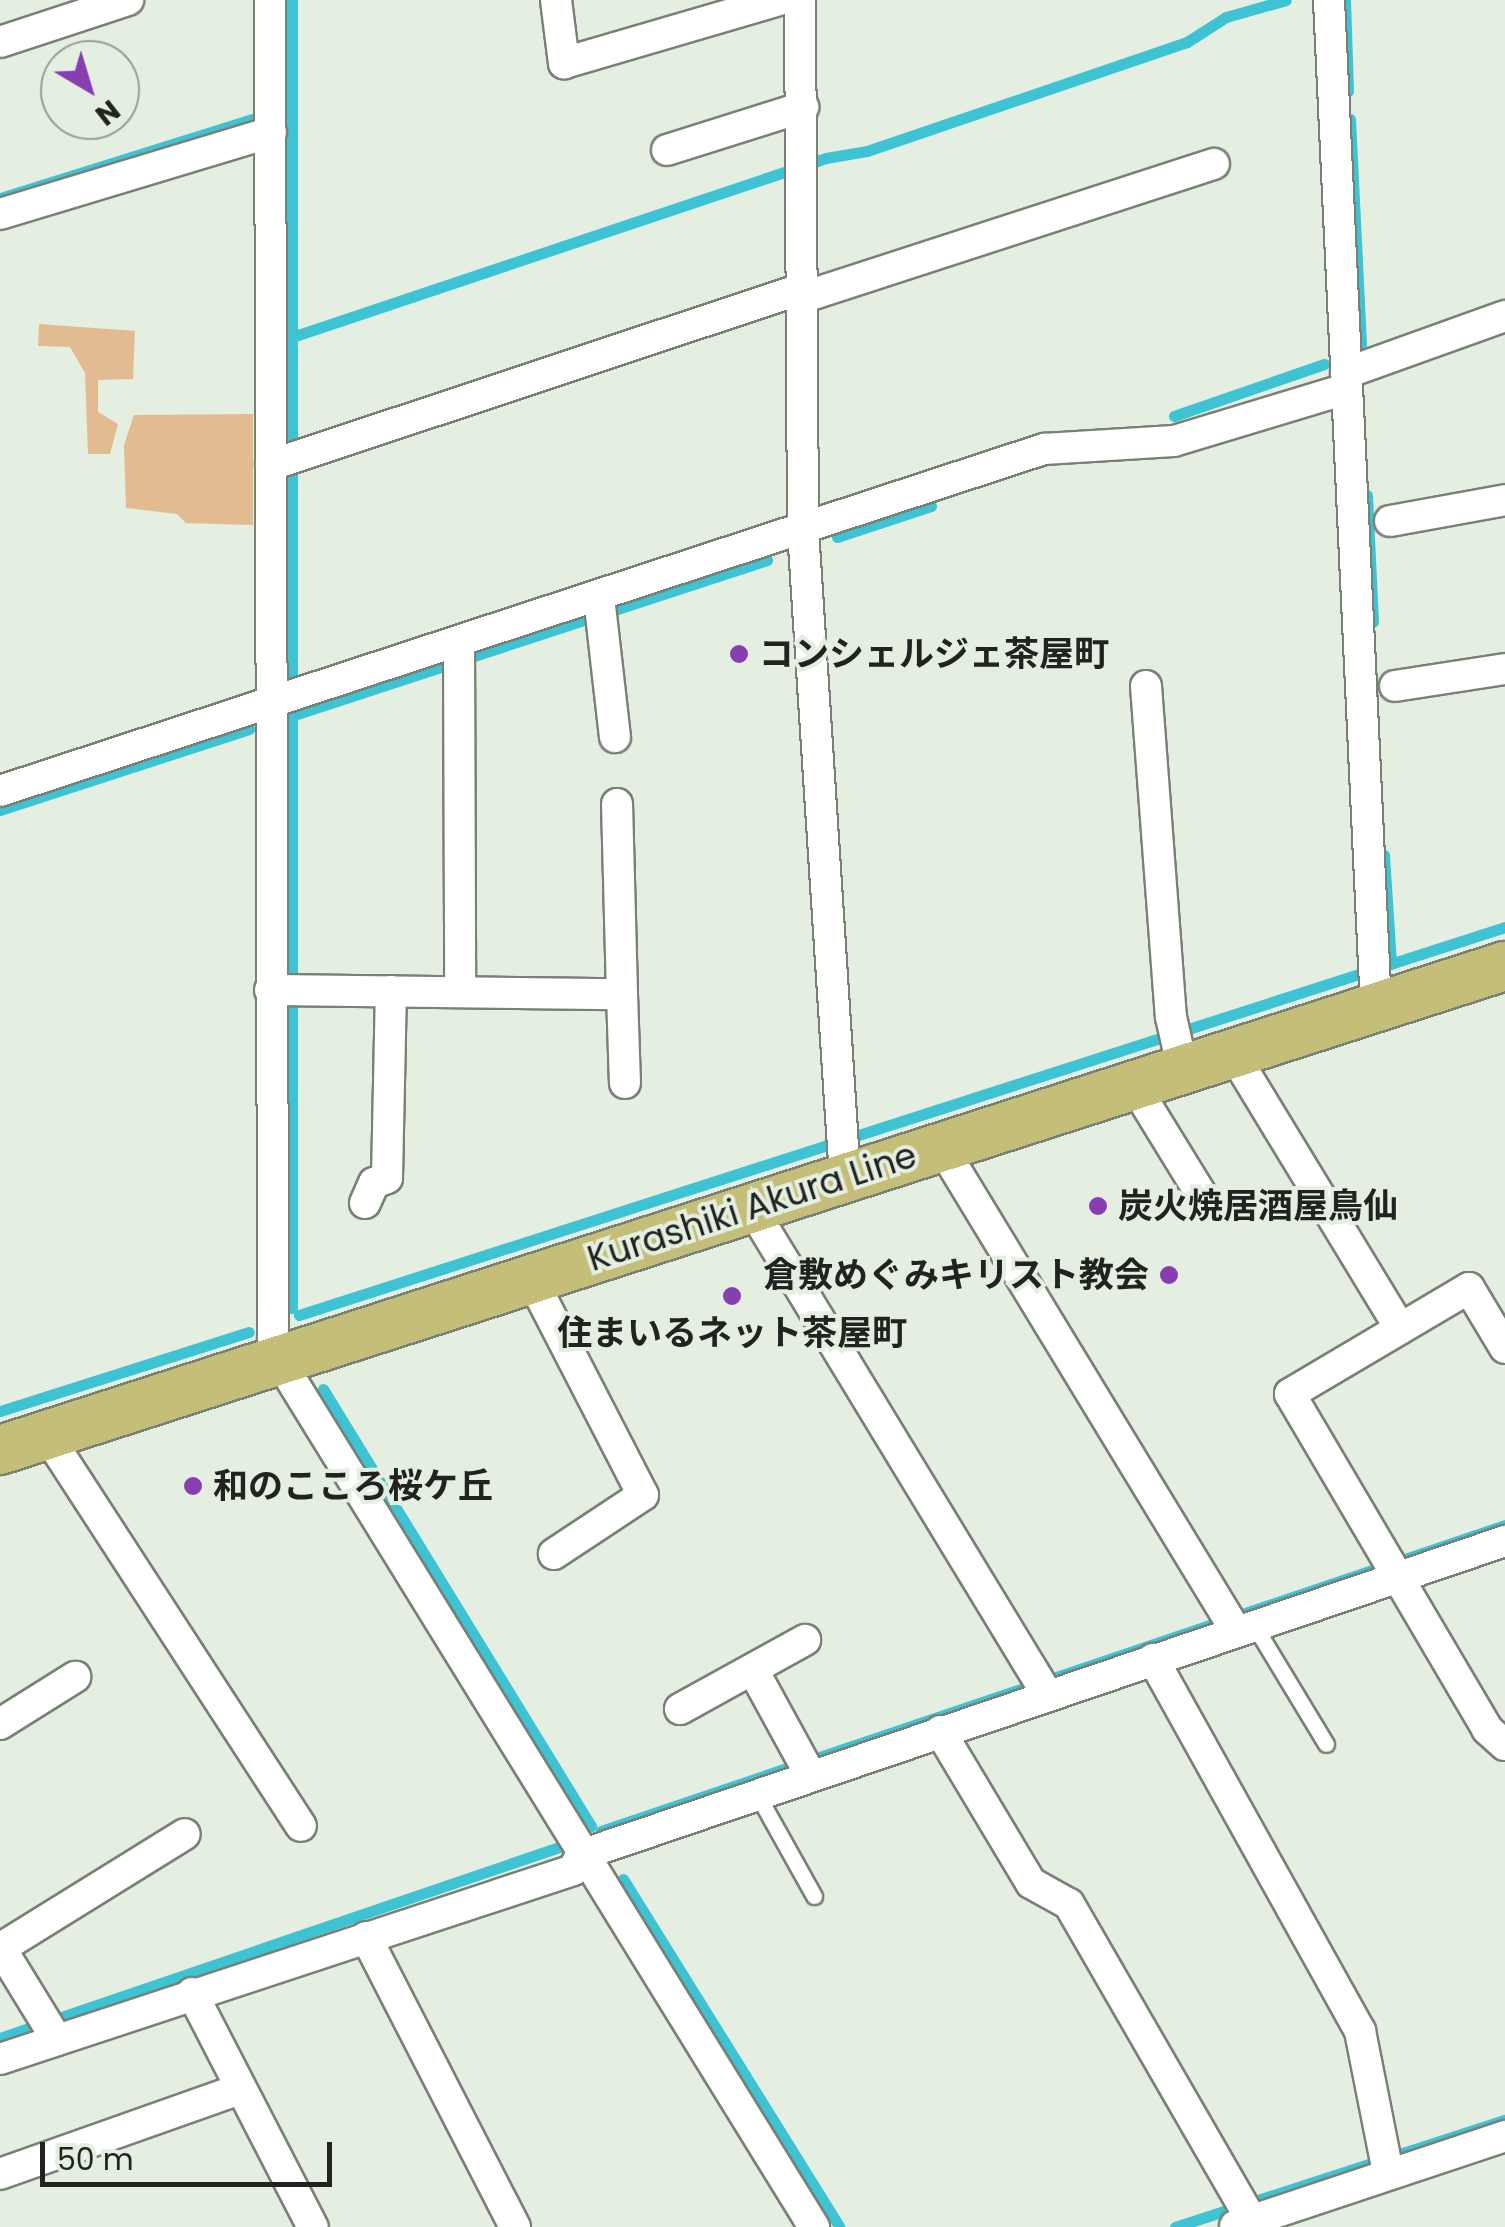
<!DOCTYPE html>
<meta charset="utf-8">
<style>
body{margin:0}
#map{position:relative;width:1505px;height:2227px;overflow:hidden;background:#e4eee1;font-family:Poppins,"Noto Sans JP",sans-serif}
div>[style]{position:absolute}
.green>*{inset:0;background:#e3bb91}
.stream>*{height:11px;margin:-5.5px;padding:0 5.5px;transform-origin:5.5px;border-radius:5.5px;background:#3dc3d3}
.roads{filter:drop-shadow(2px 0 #798176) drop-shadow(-2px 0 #798176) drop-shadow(0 2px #798176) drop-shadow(0 -2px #798176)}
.lane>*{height:15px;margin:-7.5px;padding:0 7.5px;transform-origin:7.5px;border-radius:7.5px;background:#fff}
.street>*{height:30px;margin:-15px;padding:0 15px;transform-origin:15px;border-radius:15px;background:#fff}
.primary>*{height:48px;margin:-24px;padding:0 24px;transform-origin:24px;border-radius:24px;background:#c5be79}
.dots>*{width:28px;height:28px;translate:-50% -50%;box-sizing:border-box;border:5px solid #e4eee1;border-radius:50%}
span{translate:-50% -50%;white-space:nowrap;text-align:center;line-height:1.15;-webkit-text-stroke:8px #e4eee1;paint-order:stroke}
.poi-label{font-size:35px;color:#20231f;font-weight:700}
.left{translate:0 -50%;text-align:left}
.right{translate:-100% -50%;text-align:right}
.street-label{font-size:35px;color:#20231f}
.north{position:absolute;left:40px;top:40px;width:100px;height:100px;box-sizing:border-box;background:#e4eee1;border:2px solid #969d93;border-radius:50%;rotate:142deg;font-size:28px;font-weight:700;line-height:40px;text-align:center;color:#20231f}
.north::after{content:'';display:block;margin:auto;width:35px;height:45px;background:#863eb1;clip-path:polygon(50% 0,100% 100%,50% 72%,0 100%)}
.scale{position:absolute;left:40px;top:2142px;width:292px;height:45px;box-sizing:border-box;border:5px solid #20231f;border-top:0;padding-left:12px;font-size:30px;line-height:35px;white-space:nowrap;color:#20231f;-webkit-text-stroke:8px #e4eee1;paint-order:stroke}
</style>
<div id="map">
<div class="green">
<div style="clip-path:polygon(39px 324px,135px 331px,133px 379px,98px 380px,98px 412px,118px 424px,110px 454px,88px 454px,85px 373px,70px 347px,38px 346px)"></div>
<div style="clip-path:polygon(253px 414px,253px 525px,186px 523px,177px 514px,126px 508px,124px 445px,134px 415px)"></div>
</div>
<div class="stream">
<div style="left:292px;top:0;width:1308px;rotate:90deg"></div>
<div style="left:1345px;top:0;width:91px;rotate:88.1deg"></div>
<div style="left:1350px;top:119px;width:226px;rotate:87.2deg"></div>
<div style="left:0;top:198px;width:281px;rotate:-17.4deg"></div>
<div style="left:295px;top:336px;width:560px;rotate:-18.53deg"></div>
<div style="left:826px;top:158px;width:42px;rotate:-9.7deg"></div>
<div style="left:867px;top:151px;width:338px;rotate:-18.8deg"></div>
<div style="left:1187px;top:42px;width:46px;rotate:-32.7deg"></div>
<div style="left:1226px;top:17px;width:62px;rotate:-15.8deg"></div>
<div style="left:1174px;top:416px;width:159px;rotate:-19.1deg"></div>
<div style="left:1367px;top:495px;width:127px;rotate:87.3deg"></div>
<div style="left:837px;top:537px;width:99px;rotate:-18.3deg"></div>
<div style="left:291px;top:716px;width:501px;rotate:-18.15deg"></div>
<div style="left:0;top:810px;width:262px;rotate:-18deg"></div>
<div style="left:1384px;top:855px;width:109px;rotate:86.3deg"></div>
<div style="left:299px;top:1315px;width:1267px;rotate:-17.83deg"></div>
<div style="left:323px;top:1389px;width:513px;rotate:58.48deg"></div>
<div style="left:0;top:1411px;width:261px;rotate:-17.6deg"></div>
<div style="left:601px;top:1831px;width:954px;rotate:-18.7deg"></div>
<div style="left:623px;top:1879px;width:410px;rotate:58.1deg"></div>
<div style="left:0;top:2038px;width:591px;rotate:-18.86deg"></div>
<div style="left:1175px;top:2227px;width:347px;rotate:-18deg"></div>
</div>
<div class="roads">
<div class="lane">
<div style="left:1254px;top:1625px;width:139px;rotate:58.8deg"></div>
<div style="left:757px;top:1794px;width:117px;rotate:60.8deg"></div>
</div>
<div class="street">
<div style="left:270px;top:0;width:1338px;rotate:89.87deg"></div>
<div style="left:273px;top:1338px;width:23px;rotate:75deg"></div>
<div style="left:279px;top:1360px;width:1019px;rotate:58.32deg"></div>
<div style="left:556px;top:0;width:64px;rotate:82.8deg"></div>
<div style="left:564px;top:63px;width:224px;rotate:-16.3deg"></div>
<div style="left:800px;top:0;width:530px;rotate:89.68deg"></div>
<div style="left:803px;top:530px;width:649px;rotate:86.29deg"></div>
<div style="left:1329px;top:0;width:1009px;rotate:87.33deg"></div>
<div style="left:0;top:42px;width:135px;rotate:-18.2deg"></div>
<div style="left:667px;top:150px;width:143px;rotate:-17.5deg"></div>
<div style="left:0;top:214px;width:283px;rotate:-16.8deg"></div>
<div style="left:804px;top:297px;width:431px;rotate:-18deg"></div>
<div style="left:1346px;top:373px;width:169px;rotate:-19.7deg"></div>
<div style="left:271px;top:465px;width:562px;rotate:-18.37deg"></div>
<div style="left:1390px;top:521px;width:117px;rotate:-10.3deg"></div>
<div style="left:599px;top:597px;width:141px;rotate:83.5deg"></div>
<div style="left:459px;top:641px;width:349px;rotate:89.8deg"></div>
<div style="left:1146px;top:686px;width:332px;rotate:85.7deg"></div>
<div style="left:1171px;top:1017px;width:54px;rotate:77.2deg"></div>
<div style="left:1395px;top:686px;width:111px;rotate:-8.8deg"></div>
<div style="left:0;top:791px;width:1099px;rotate:-18.14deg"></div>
<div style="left:1044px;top:449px;width:130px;rotate:-3.5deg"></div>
<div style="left:1174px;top:441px;width:180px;rotate:-16.8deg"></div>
<div style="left:270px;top:990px;width:352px;rotate:0.7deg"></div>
<div style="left:622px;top:994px;width:190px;rotate:-91.5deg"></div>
<div style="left:622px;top:994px;width:89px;rotate:88.1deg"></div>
<div style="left:1234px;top:1055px;width:320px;rotate:58.7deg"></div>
<div style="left:1134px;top:1085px;width:128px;rotate:58.4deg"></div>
<div style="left:941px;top:1146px;width:568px;rotate:58.69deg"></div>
<div style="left:365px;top:1203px;width:22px;rotate:-66deg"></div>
<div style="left:374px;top:1183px;width:14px;rotate:-21deg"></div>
<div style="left:387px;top:1178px;width:187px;rotate:-88.8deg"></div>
<div style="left:751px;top:1207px;width:570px;rotate:58.71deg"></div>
<div style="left:531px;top:1278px;width:244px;rotate:62.7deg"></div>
<div style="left:643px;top:1495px;width:107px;rotate:146.5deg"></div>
<div style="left:1505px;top:1348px;width:70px;rotate:-121deg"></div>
<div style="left:1469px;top:1288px;width:208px;rotate:149.4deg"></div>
<div style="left:1290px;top:1394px;width:389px;rotate:59.5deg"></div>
<div style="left:1487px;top:1729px;width:24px;rotate:42deg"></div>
<div style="left:47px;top:1435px;width:466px;rotate:57deg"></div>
<div style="left:1153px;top:1659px;width:426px;rotate:60.9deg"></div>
<div style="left:1360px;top:2031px;width:145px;rotate:78.8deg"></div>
<div style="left:753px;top:1670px;width:121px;rotate:61.3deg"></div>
<div style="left:680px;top:1709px;width:143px;rotate:-28.9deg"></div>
<div style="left:0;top:1724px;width:89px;rotate:-32.1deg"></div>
<div style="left:940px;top:1731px;width:177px;rotate:59.1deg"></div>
<div style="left:1031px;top:1883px;width:43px;rotate:28.9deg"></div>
<div style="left:1069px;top:1904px;width:366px;rotate:60deg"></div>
<div style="left:366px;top:1937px;width:326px;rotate:62.8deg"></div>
<div style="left:0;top:1947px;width:109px;rotate:58.5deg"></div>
<div style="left:1px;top:1948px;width:216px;rotate:-31.8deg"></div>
<div style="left:192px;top:1993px;width:263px;rotate:62.7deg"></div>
<div style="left:0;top:2059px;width:603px;rotate:-18.25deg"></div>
<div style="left:573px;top:1870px;width:17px;rotate:-62deg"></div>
<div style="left:581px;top:1855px;width:976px;rotate:-18.77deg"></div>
<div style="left:0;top:2174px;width:255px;rotate:-19.5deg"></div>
<div style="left:1235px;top:2226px;width:285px;rotate:-18.4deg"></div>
</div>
<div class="primary">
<div style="left:0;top:1450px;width:1581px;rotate:-17.83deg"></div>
</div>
</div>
<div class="dots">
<div style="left:739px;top:654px;background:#863eb1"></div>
<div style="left:1098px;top:1206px;background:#863eb1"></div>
<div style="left:1169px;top:1275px;background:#863eb1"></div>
<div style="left:732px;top:1296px;background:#863eb1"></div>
<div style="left:193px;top:1486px;background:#863eb1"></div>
</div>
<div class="poi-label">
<span class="left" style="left:759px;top:654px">コンシェルジェ茶屋町</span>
<span class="left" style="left:1118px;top:1206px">炭火焼居酒屋鳥仙</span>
<span class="right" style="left:1149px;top:1275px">倉敷めぐみキリスト教会</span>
<span style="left:732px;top:1333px">住まいるネット茶屋町</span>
<span class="left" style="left:213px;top:1486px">和のこころ桜ケ丘</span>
</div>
<div class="street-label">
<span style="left:752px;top:1207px;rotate:-18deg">Kurashiki Akura Line</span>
</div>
<div class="north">N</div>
<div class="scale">50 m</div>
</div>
